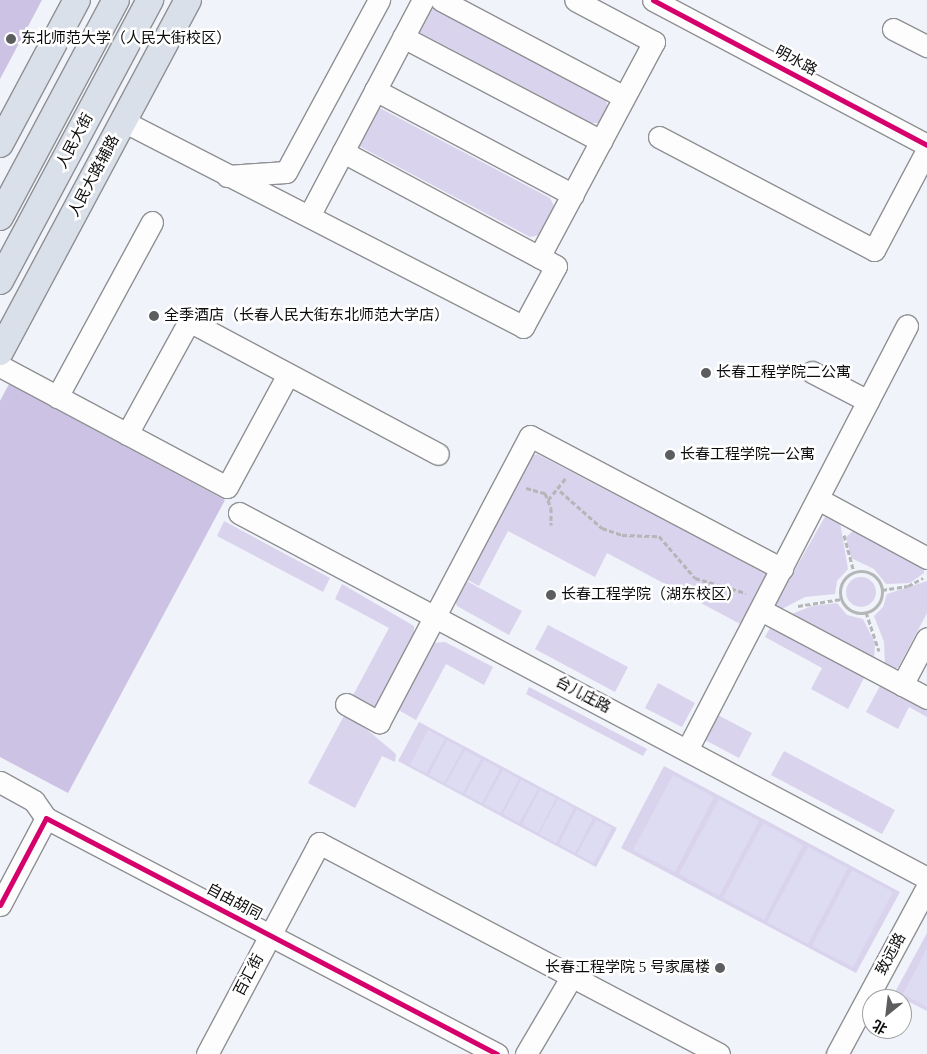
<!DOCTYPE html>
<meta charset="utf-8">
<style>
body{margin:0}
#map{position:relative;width:927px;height:1054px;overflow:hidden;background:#f0f3f9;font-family:"Times New Roman","Noto Sans SC",serif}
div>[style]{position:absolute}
.green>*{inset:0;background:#d9d3ed}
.round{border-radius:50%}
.forest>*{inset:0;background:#ccc2e4}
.pitch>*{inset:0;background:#dedcf2}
.path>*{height:3px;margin-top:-1.5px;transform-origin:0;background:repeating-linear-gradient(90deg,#b5b6b7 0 5px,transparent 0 7.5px)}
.path>.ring{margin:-1.5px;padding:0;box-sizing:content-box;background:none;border:3px solid #b5b6b7;border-radius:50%}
.roads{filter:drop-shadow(1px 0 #8f9093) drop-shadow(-1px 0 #8f9093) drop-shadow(0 1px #8f9093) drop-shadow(0 -1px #8f9093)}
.minor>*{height:21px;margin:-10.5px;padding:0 10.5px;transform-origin:10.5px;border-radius:10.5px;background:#fdfdfe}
.major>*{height:26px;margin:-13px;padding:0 13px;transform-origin:13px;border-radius:13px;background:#d9e0ea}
.cycleway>*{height:5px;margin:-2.5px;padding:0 2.5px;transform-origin:2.5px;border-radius:2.5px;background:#d6006c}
.dots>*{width:14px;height:14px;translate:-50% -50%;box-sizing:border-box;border:2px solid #fff;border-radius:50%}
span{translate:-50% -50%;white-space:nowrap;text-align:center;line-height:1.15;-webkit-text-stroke:5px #fff;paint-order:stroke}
.poi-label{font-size:15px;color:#0c0c0c}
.left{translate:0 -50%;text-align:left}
.right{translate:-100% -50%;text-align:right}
.street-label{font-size:15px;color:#0c0c0c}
.north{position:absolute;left:862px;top:989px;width:50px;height:50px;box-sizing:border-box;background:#fff;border:1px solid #9e9e9e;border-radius:50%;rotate:209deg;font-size:14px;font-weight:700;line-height:20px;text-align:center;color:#0c0c0c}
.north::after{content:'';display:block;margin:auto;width:18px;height:22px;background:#5c5d5f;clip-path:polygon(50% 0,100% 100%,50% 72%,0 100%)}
</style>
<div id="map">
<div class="green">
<div style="clip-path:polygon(430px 6px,605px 99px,608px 106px,600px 123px,591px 123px,419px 32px)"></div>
<div style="clip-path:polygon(378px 107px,550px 198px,554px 206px,540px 235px,530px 237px,357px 145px)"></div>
<div style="clip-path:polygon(537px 454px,764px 572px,768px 576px,744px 626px,607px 553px,595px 577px,508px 531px,479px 586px,464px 578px,530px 456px)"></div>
<div style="clip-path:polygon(826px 515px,840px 522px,848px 569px,837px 581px,835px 594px,805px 597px,780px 610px,776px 603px)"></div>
<div style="clip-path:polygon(224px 521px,330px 578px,323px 592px,217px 536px)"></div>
<div style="clip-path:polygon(854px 530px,924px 567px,924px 573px,910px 583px,886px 584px,874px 569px,851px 558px,846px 537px)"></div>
<div class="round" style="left:846px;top:577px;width:30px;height:30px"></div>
<div style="clip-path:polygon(463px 579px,522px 611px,509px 635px,457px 606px,454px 598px)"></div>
<div style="clip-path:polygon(927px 581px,927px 613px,898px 668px,891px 669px,885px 666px,884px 642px,874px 616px,883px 607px,887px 594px)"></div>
<div style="clip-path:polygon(342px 584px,414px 626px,414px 636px,374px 711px,351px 699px,389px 628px,335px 599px)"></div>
<div style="clip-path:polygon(837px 603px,847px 615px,863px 619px,875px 643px,874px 660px,789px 615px,812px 606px)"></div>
<div style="clip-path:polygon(548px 625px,628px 667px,615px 692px,535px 649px)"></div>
<div style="clip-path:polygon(771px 626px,865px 676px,848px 709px,811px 689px,822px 668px,765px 637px)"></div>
<div style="clip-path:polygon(445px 642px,493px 667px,484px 685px,446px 664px,416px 720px,395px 708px,432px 643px)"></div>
<div style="clip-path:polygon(658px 683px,695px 703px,682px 727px,645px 708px)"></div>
<div style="clip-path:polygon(881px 684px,927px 708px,927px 717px,909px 707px,898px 729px,866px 712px)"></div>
<div style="clip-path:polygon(529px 687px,647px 749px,643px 756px,526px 694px)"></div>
<div style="clip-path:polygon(346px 712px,396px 754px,395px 762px,382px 756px,355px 808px,308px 783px)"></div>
<div style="clip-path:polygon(718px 715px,752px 733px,739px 758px,705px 740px)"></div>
<div style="clip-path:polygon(419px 722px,617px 828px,596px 867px,398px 761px)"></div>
<div style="clip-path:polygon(784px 751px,895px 810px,882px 834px,771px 775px)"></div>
<div style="clip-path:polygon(664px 766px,900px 892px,856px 973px,621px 848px)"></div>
<div style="clip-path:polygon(927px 933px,927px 1011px,894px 994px)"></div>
</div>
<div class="forest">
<div style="clip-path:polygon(0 0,42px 0,0 79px)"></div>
<div style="clip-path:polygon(9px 384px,225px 500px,68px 793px,0 757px,0 401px)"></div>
</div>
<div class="pitch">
<div style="clip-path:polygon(428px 730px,445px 739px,426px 773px,410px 765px)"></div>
<div style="clip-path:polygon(447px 740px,463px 749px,444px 783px,429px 775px)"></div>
<div style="clip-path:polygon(465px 750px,481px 759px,463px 793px,446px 784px)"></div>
<div style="clip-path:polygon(484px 760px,500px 769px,482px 803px,465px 794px)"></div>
<div style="clip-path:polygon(503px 770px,519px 779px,501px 813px,484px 804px)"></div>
<div style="clip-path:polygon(673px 775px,714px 797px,675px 872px,633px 850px)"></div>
<div style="clip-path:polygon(521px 780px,538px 789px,519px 823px,503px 814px)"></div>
<div style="clip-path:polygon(540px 790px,556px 798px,538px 833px,522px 824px)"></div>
<div style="clip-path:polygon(558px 799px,574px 808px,556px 843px,539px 834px)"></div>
<div style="clip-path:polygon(719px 799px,759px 821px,719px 896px,679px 874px)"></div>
<div style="clip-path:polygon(577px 809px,593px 818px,575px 853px,559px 844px)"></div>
<div style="clip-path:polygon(596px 820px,612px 828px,594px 863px,577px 854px)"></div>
<div style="clip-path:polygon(763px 823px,803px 845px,764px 920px,723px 898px)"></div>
<div style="clip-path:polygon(808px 847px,848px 868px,808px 944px,767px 922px)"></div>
<div style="clip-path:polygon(852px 870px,893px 892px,853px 967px,812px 946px)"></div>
<div style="clip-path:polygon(927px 948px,927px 1007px,903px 994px)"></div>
</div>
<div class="path">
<div style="left:526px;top:488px;width:20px;rotate:15deg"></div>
<div style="left:545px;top:493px;width:16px;rotate:68deg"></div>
<div style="left:551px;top:508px;width:17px;rotate:90deg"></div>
<div style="left:560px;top:491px;width:56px;rotate:41.4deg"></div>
<div style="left:602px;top:528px;width:21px;rotate:19deg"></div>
<div style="left:622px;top:535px;width:37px;rotate:2deg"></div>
<div style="left:659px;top:536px;width:55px;rotate:49.4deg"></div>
<div style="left:695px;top:578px;width:53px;rotate:16.4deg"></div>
<div style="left:548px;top:500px;width:28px;rotate:-51deg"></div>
<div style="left:844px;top:535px;width:38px;rotate:75deg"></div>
<div class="ring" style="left:840px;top:571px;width:39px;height:39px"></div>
<div style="left:882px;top:590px;width:26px;rotate:-9deg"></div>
<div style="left:908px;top:586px;width:17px;rotate:-28deg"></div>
<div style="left:798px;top:606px;width:44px;rotate:-9.2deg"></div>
<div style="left:866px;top:612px;width:41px;rotate:71.6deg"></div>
</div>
<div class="roads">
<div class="minor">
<div style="left:441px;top:0;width:207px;rotate:27.9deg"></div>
<div style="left:653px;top:0;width:310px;rotate:27.9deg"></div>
<div style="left:893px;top:29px;width:38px;rotate:27deg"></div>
<div style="left:403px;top:37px;width:224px;rotate:27.7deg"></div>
<div style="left:375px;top:90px;width:224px;rotate:27.9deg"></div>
<div style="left:123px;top:121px;width:450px;rotate:27.2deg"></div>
<div style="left:523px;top:327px;width:69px;rotate:-61.6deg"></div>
<div style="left:556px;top:266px;width:242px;rotate:-151.8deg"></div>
<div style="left:659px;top:137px;width:243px;rotate:27.7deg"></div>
<div style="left:874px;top:250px;width:113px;rotate:-62.1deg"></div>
<div style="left:227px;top:176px;width:59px;rotate:-3.9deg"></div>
<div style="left:286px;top:172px;width:196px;rotate:-61.6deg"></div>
<div style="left:309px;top:216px;width:244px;rotate:-62.2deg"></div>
<div style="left:539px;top:257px;width:244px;rotate:-61.9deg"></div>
<div style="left:654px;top:42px;width:89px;rotate:-152deg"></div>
<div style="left:0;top:366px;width:257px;rotate:28.1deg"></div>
<div style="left:227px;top:487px;width:128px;rotate:-61.6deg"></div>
<div style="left:812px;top:372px;width:63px;rotate:27.4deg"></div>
<div style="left:57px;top:397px;width:199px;rotate:-61.5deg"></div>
<div style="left:127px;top:434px;width:129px;rotate:-61.2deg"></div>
<div style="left:189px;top:321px;width:282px;rotate:28.1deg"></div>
<div style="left:818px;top:499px;width:124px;rotate:28.4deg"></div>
<div style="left:239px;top:513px;width:779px;rotate:27.95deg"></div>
<div style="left:761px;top:610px;width:188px;rotate:27.9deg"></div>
<div style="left:902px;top:685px;width:53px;rotate:-62deg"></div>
<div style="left:346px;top:704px;width:38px;rotate:29deg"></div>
<div style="left:379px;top:722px;width:323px;rotate:-62.2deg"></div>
<div style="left:530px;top:436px;width:285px;rotate:27.8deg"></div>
<div style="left:687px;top:750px;width:478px;rotate:-62.6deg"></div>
<div style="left:0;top:782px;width:39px;rotate:29deg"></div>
<div style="left:34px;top:801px;width:21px;rotate:55deg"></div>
<div style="left:0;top:905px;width:98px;rotate:-62.1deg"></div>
<div style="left:46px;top:818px;width:509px;rotate:27.62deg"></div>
<div style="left:207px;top:1054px;width:239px;rotate:-62deg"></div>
<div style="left:319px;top:843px;width:452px;rotate:27.8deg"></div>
<div style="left:526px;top:1054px;width:91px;rotate:-59.5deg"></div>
<div style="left:837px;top:1054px;width:190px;rotate:-61.7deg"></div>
</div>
<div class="major">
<div style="left:0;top:144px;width:163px;rotate:-61.9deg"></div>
<div style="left:0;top:217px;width:246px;rotate:-61.9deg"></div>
<div style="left:0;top:281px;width:319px;rotate:-61.9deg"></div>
<div style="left:0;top:352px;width:399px;rotate:-61.9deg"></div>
</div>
</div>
<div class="cycleway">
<div style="left:653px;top:0;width:310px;rotate:27.9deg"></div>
<div style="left:0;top:905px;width:98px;rotate:-62.1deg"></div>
<div style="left:46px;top:818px;width:509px;rotate:27.62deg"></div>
</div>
<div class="dots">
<div style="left:11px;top:39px;background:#5c5d5f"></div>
<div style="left:154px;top:316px;background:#5c5d5f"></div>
<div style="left:706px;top:373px;background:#5c5d5f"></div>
<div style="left:670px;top:455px;background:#5c5d5f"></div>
<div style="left:551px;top:595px;background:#5c5d5f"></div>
<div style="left:720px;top:968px;background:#5c5d5f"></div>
</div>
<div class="poi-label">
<span class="left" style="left:21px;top:39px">东北师范大学（人民大街校区）</span>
<span class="left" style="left:164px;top:316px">全季酒店（长春人民大街东北师范大学店）</span>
<span class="left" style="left:716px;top:373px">长春工程学院二公寓</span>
<span class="left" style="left:680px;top:455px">长春工程学院一公寓</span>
<span class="left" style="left:561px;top:595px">长春工程学院（湖东校区）</span>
<span class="right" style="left:710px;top:968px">长春工程学院 5 号家属楼</span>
</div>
<div class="street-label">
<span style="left:796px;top:61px;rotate:28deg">明水路</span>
<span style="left:75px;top:141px;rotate:-62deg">人民大街</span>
<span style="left:94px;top:176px;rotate:-62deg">人民大路辅路</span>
<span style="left:583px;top:695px;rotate:28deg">台儿庄路</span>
<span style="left:234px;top:902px;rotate:28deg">自由胡同</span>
<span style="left:891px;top:954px;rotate:-62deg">致远路</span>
<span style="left:249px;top:975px;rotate:-62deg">百汇街</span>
</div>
<div class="north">北</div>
</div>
